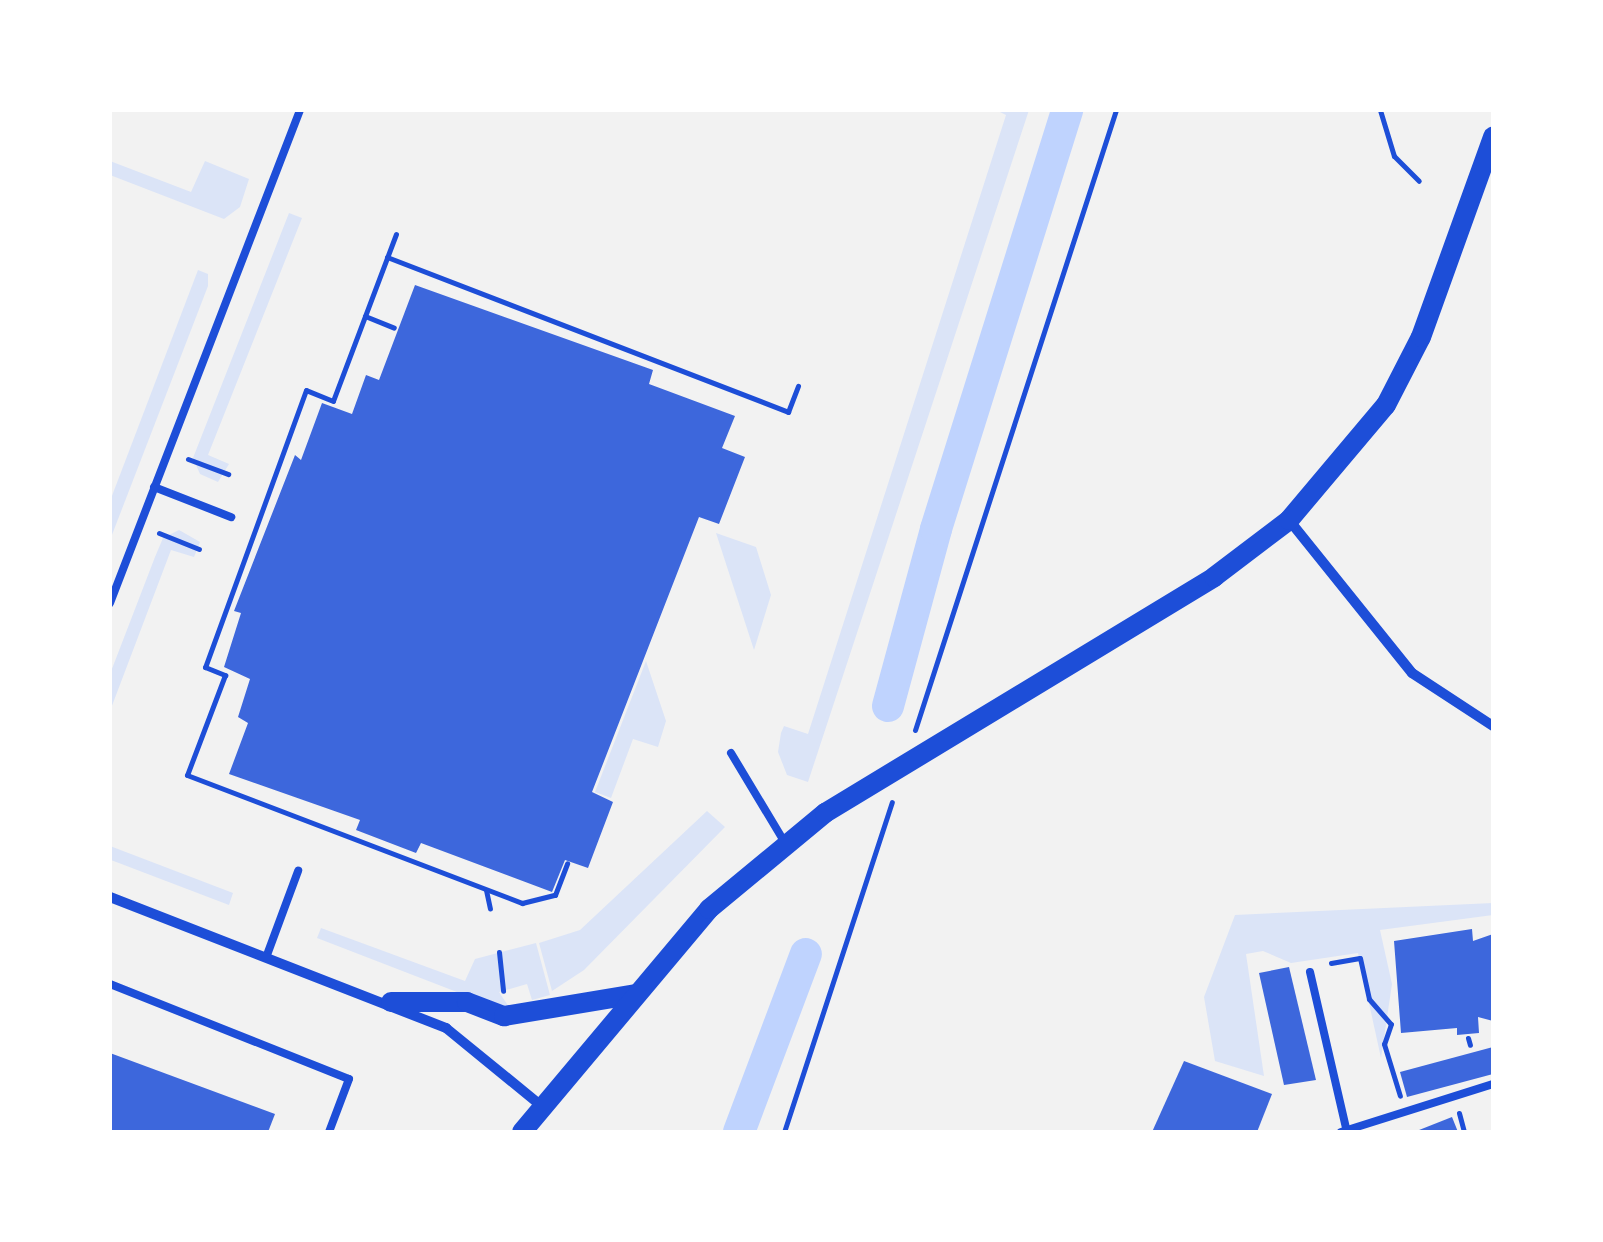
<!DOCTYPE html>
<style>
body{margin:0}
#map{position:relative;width:1603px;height:1242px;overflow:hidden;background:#f2f2f2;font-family:Commissioner,sans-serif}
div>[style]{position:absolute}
.green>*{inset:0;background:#dbe4f7}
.canal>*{height:32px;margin:-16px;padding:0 16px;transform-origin:16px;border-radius:16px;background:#bfd3fe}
.building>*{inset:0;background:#3d67dc}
.path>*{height:5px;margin:-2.5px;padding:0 2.5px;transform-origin:2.5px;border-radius:2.5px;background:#1d4ed8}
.service>*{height:8px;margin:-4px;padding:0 4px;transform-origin:4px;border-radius:4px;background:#1d4ed8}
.minor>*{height:10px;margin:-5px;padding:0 5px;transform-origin:5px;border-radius:5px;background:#1d4ed8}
.secondary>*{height:20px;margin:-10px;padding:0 10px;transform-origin:10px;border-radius:10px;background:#1d4ed8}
span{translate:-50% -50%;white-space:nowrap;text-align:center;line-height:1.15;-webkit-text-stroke:8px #fff;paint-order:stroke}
.frame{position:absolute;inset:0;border:112px solid #fff;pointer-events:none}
</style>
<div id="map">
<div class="green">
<div style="clip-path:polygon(996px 110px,1029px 110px,808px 782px,787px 775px,778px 752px,781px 733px,784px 726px,808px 734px,1006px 115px)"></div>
<div style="clip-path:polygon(110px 161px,191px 192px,205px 161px,249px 179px,240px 207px,224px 219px,110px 175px)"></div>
<div style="clip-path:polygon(289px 213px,302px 218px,208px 455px,229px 464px,218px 482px,200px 474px,193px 458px)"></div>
<div style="clip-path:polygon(198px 270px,208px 274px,208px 286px,110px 540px,110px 501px)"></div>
<div style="clip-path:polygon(179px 530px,200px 542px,194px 557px,171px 550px,110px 711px,110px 674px,155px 557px,163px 538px)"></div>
<div style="clip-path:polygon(716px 533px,756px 547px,771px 595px,754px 650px)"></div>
<div style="clip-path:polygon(646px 661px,666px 721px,658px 747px,633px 739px,611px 798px,595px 792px)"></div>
<div style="clip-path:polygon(707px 811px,725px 827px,584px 970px,552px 991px,539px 943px,580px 930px)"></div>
<div style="clip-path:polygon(110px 846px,233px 893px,229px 905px,111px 860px)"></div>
<div style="clip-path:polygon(1493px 903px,1493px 915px,1380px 930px,1392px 984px,1381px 1058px,1358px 953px,1291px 963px,1263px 951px,1246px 954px,1264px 1076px,1215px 1061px,1204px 997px,1235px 915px)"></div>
<div style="clip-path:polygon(321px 928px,465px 981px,475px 959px,536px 943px,550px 995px,532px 1000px,527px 984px,499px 992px,509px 1007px,475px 999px,317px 938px)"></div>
</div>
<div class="canal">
<div style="left:888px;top:706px;width:183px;rotate:-74.8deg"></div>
<div style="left:936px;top:529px;width:439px;rotate:-72.6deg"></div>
<div style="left:739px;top:1132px;width:190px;rotate:-69.4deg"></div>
</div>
<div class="building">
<div style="clip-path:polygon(415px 285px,653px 370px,649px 384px,735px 416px,722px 448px,745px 457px,719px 524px,699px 517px,592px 792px,613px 802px,588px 868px,565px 860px,552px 892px,421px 843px,416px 853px,356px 830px,360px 820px,229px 774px,248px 723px,238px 717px,250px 679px,224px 667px,241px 613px,234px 611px,295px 455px,301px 460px,322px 403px,352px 414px,366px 375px,379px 380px)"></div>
<div style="clip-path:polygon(1472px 929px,1473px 941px,1493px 934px,1493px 1021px,1478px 1017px,1479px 1033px,1457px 1035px,1457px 1028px,1401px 1033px,1394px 941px)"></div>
<div style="clip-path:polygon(1289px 967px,1316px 1080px,1284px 1085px,1259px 973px)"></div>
<div style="clip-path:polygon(1493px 1047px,1493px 1074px,1407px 1097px,1400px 1072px)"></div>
<div style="clip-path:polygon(110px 1053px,275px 1114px,268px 1132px,110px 1132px)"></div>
<div style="clip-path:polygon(1184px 1061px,1272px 1094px,1257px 1132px,1152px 1132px)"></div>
<div style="clip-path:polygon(1452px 1117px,1458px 1132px,1414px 1132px)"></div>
</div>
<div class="path">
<div style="left:1380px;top:110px;width:48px;rotate:73.1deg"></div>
<div style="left:1394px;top:156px;width:35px;rotate:45deg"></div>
<div style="left:396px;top:234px;width:178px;rotate:110.7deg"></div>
<div style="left:333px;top:401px;width:29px;rotate:-158deg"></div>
<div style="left:306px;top:390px;width:295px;rotate:110deg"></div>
<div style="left:205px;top:667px;width:22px;rotate:22deg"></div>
<div style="left:225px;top:675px;width:107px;rotate:110.8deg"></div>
<div style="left:187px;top:775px;width:359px;rotate:20.9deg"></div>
<div style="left:522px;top:903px;width:34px;rotate:-14deg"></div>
<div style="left:555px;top:895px;width:34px;rotate:-69deg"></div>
<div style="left:387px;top:257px;width:430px;rotate:21.1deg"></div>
<div style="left:788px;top:412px;width:28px;rotate:-69deg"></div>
<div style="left:365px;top:316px;width:31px;rotate:22deg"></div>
<div style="left:188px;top:459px;width:43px;rotate:20.6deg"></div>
<div style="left:159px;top:533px;width:43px;rotate:21.8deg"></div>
<div style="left:915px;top:730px;width:652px;rotate:-72.04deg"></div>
<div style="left:486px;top:890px;width:19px;rotate:78deg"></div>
<div style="left:499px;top:952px;width:39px;rotate:84deg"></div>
<div style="left:1331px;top:963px;width:29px;rotate:-10deg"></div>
<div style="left:1360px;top:958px;width:42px;rotate:77.6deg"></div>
<div style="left:1369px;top:999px;width:33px;rotate:49deg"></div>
<div style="left:1391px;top:1024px;width:21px;rotate:109deg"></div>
<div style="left:1384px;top:1044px;width:54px;rotate:72.9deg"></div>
<div style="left:1468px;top:1038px;width:7px;rotate:74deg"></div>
<div style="left:1459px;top:1113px;width:20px;rotate:75deg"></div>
<div style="left:784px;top:1132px;width:347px;rotate:-71.9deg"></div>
</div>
<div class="service">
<div style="left:154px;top:487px;width:83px;rotate:21.3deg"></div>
<div style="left:110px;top:603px;width:528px;rotate:-68.92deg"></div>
<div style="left:731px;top:753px;width:105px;rotate:59deg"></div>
<div style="left:267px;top:955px;width:90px;rotate:-69.7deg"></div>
<div style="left:1310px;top:972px;width:160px;rotate:77deg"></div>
<div style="left:110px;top:984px;width:257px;rotate:21.7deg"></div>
<div style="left:349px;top:1079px;width:57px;rotate:110.7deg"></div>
<div style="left:1341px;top:1132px;width:159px;rotate:-17.5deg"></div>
</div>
<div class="minor">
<div style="left:1289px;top:520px;width:196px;rotate:51.2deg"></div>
<div style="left:1412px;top:673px;width:97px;rotate:33.2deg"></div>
<div style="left:110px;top:897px;width:361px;rotate:21.3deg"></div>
<div style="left:446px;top:1028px;width:125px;rotate:39.2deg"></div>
</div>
<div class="secondary">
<div style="left:391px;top:1002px;width:76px"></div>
<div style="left:467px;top:1002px;width:40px;rotate:21deg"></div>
<div style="left:504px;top:1016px;width:135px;rotate:-9.4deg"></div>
<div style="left:522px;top:1132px;width:291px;rotate:-50deg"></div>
<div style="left:709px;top:909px;width:151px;rotate:-39.6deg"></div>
<div style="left:825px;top:813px;width:455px;rotate:-31.2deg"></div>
<div style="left:1214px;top:577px;width:94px;rotate:-37.2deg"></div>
<div style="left:1289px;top:520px;width:150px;rotate:-49.9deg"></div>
<div style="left:1386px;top:405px;width:76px;rotate:-62.8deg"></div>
<div style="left:1421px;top:337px;width:213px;rotate:-70.2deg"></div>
</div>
<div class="frame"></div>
</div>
